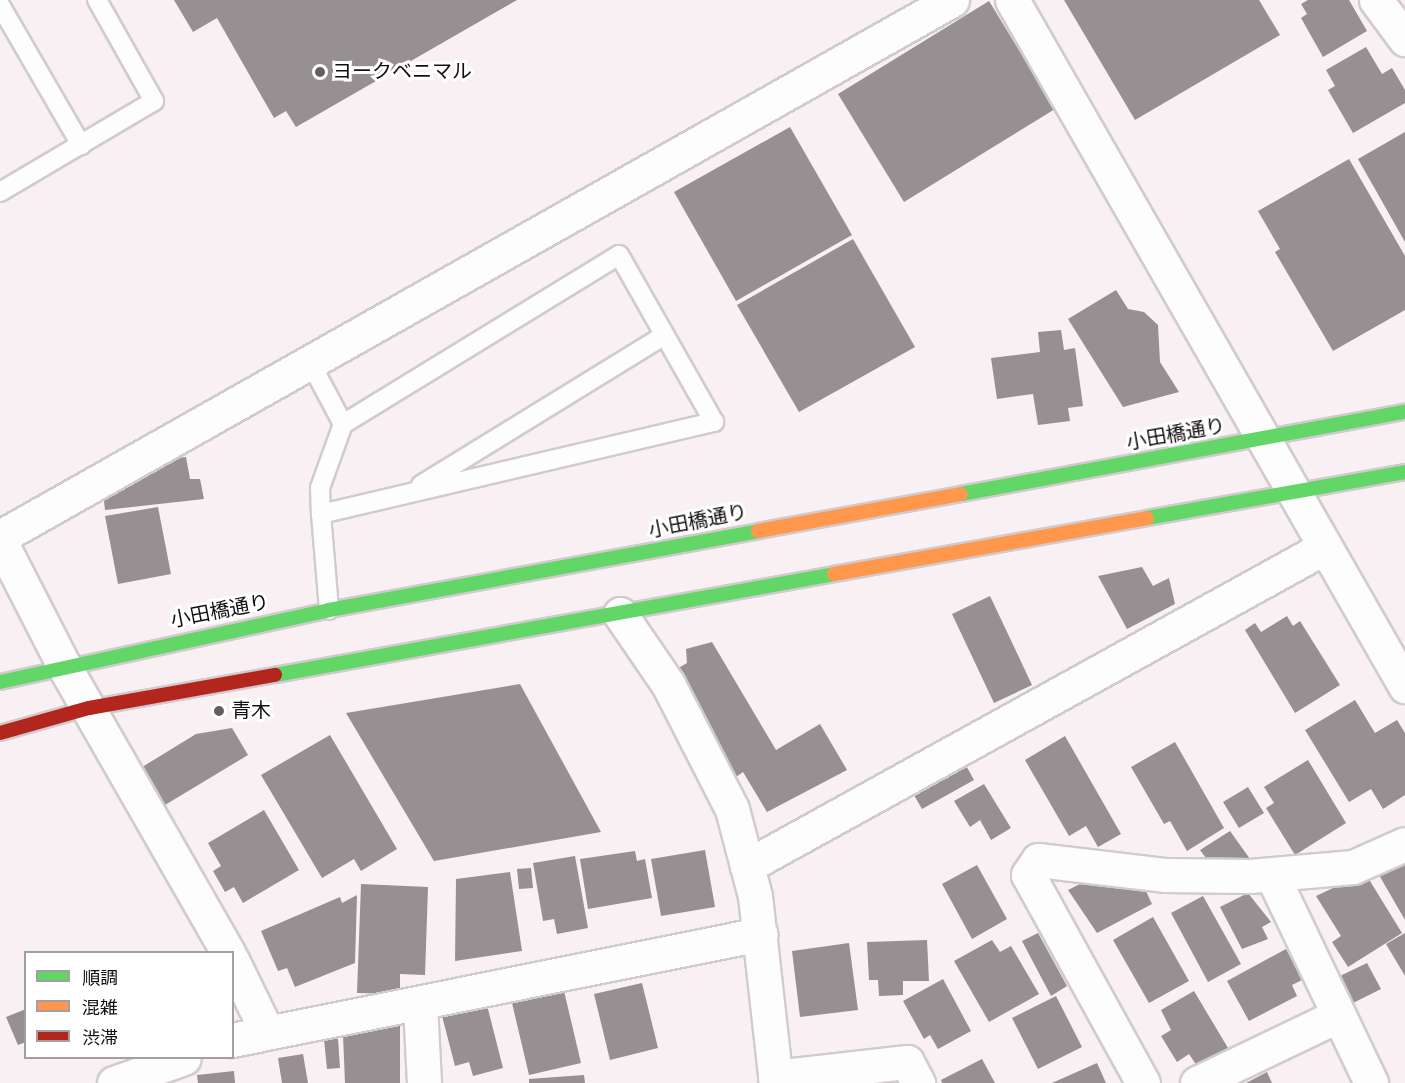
<!DOCTYPE html>
<meta charset="utf-8">
<style>
body{margin:0}
#map{position:relative;width:1405px;height:1083px;overflow:hidden;background:#f8f0f3;font-family:"Varela Round","Noto Sans JP",sans-serif}
div>[style]{position:absolute}
.building>*{inset:0;background:#969092}
.roads{filter:drop-shadow(2px 0 #d2cbce) drop-shadow(-2px 0 #d2cbce) drop-shadow(0 2px #d2cbce) drop-shadow(0 -2px #d2cbce)}
.lane>*{height:18px;margin:-9px;padding:0 9px;transform-origin:9px;border-radius:9px;background:#fefdfd}
.street>*{height:33px;margin:-16.5px;padding:0 16.5px;transform-origin:16.5px;border-radius:16.5px;background:#fefdfd}
.fast>*{height:14px;margin:-7px;padding:0 7px;transform-origin:7px;border-radius:7px;background:#63d668}
.slow>*{height:14px;margin:-7px;padding:0 7px;transform-origin:7px;border-radius:7px;background:#ff974d}
.jam>*{height:14px;margin:-7px;padding:0 7px;transform-origin:7px;border-radius:7px;background:#b3261e}
.dots>*{width:16px;height:16px;translate:-50% -50%;box-sizing:border-box;border:3px solid #fff;border-radius:50%}
span{translate:-50% -50%;white-space:nowrap;text-align:center;line-height:1.15;-webkit-text-stroke:6px #fff;paint-order:stroke}
.poi-label{font-size:20px;color:#130f11}
.left{translate:0 -50%;text-align:left}
.street-label{font-size:20px;color:#130f11}
.legend{position:absolute;left:24px;top:951px;width:210px;height:108px;box-sizing:border-box;background:#fff;border:2px solid #a19fa0;margin:0;padding:8px 10px;list-style:none;font-size:18px;color:#130f11}
.legend li{display:flex;align-items:center;gap:12px;height:30px}
.legend b{width:30px;border:2px solid #a19fa0}
</style>
<div id="map">
<div class="building">
<div style="clip-path:polygon(174px 0,517px 0,296px 127px,286px 111px,274px 118px,217px 18px,193px 32px)"></div>
<div style="clip-path:polygon(1064px 0,1259px 0,1280px 35px,1135px 120px)"></div>
<div style="clip-path:polygon(1308px 0,1349px 0,1367px 31px,1323px 57px,1301px 18px,1307px 14px,1301px 4px)"></div>
<div style="clip-path:polygon(989px 1px,1055px 109px,904px 202px,838px 94px)"></div>
<div style="clip-path:polygon(1366px 47px,1382px 74px,1392px 68px,1405px 90px,1405px 103px,1353px 133px,1328px 90px,1335px 86px,1326px 70px)"></div>
<div style="clip-path:polygon(790px 127px,852px 235px,736px 301px,674px 192px)"></div>
<div style="clip-path:polygon(1405px 132px,1405px 242px,1358px 159px)"></div>
<div style="clip-path:polygon(1349px 159px,1405px 256px,1405px 310px,1333px 351px,1275px 252px,1280px 249px,1258px 211px)"></div>
<div style="clip-path:polygon(853px 239px,915px 347px,799px 412px,737px 305px)"></div>
<div style="clip-path:polygon(1116px 290px,1128px 309px,1144px 312px,1158px 325px,1160px 362px,1179px 392px,1123px 407px,1068px 319px)"></div>
<div style="clip-path:polygon(1061px 330px,1064px 350px,1075px 348px,1083px 406px,1068px 408px,1070px 421px,1038px 425px,1033px 394px,997px 399px,991px 358px,1040px 352px,1038px 332px)"></div>
<div style="clip-path:polygon(186px 457px,190px 479px,200px 479px,204px 499px,105px 510px,103px 492px,162px 460px)"></div>
<div style="clip-path:polygon(158px 507px,171px 574px,118px 584px,105px 516px)"></div>
<div style="clip-path:polygon(1142px 567px,1153px 586px,1169px 578px,1175px 604px,1127px 629px,1098px 576px)"></div>
<div style="clip-path:polygon(990px 596px,1032px 685px,994px 703px,952px 614px)"></div>
<div style="clip-path:polygon(1287px 616px,1293px 626px,1300px 621px,1340px 685px,1295px 713px,1245px 630px,1255px 623px,1261px 632px)"></div>
<div style="clip-path:polygon(712px 642px,776px 750px,820px 724px,847px 770px,767px 812px,743px 772px,736px 777px,675px 670px,687px 663px,686px 649px)"></div>
<div style="clip-path:polygon(520px 684px,601px 832px,434px 861px,346px 713px)"></div>
<div style="clip-path:polygon(1355px 700px,1375px 733px,1397px 720px,1405px 733px,1405px 795px,1383px 809px,1371px 789px,1349px 802px,1305px 730px)"></div>
<div style="clip-path:polygon(232px 728px,248px 755px,160px 808px,139px 769px,196px 734px)"></div>
<div style="clip-path:polygon(330px 735px,397px 849px,361px 871px,354px 859px,322px 878px,261px 775px)"></div>
<div style="clip-path:polygon(1065px 736px,1121px 834px,1098px 847px,1086px 826px,1069px 836px,1025px 760px)"></div>
<div style="clip-path:polygon(1175px 742px,1224px 828px,1187px 851px,1170px 821px,1164px 824px,1131px 767px)"></div>
<div style="clip-path:polygon(962px 758px,974px 780px,922px 809px,910px 788px)"></div>
<div style="clip-path:polygon(1308px 760px,1346px 823px,1295px 855px,1266px 808px,1274px 803px,1264px 787px)"></div>
<div style="clip-path:polygon(984px 784px,1011px 828px,991px 840px,980px 820px,970px 827px,954px 801px)"></div>
<div style="clip-path:polygon(1248px 787px,1264px 813px,1239px 828px,1223px 802px)"></div>
<div style="clip-path:polygon(264px 810px,299px 870px,243px 903px,234px 887px,225px 892px,213px 871px,221px 866px,208px 843px)"></div>
<div style="clip-path:polygon(1230px 831px,1250px 859px,1209px 862px,1200px 850px)"></div>
<div style="clip-path:polygon(705px 850px,715px 907px,661px 916px,651px 859px)"></div>
<div style="clip-path:polygon(635px 851px,637px 861px,645px 859px,652px 898px,588px 909px,580px 859px)"></div>
<div style="clip-path:polygon(575px 856px,588px 928px,557px 934px,554px 919px,543px 921px,533px 863px)"></div>
<div style="clip-path:polygon(1405px 860px,1405px 920px,1379px 875px)"></div>
<div style="clip-path:polygon(977px 865px,1007px 919px,972px 939px,942px 884px)"></div>
<div style="clip-path:polygon(531px 868px,533px 888px,519px 889px,517px 869px)"></div>
<div style="clip-path:polygon(510px 872px,522px 951px,455px 961px,456px 879px)"></div>
<div style="clip-path:polygon(1365px 873px,1402px 933px,1348px 967px,1332px 942px,1341px 936px,1316px 896px)"></div>
<div style="clip-path:polygon(1088px 880px,1109px 882px,1111px 888px,1119px 883px,1144px 887px,1152px 904px,1097px 933px,1068px 890px)"></div>
<div style="clip-path:polygon(361px 884px,428px 887px,425px 975px,400px 974px,400px 994px,357px 993px)"></div>
<div style="clip-path:polygon(1248px 893px,1271px 922px,1262px 927px,1268px 939px,1242px 949px,1220px 907px)"></div>
<div style="clip-path:polygon(357px 895px,355px 963px,295px 987px,287px 968px,278px 971px,261px 931px,340px 897px,342px 903px)"></div>
<div style="clip-path:polygon(1203px 896px,1241px 964px,1208px 982px,1171px 913px)"></div>
<div style="clip-path:polygon(1153px 917px,1189px 981px,1149px 1003px,1113px 940px)"></div>
<div style="clip-path:polygon(1038px 933px,1067px 986px,1051px 996px,1022px 941px)"></div>
<div style="clip-path:polygon(1405px 933px,1405px 976px,1386px 944px)"></div>
<div style="clip-path:polygon(927px 940px,929px 981px,903px 981px,903px 995px,879px 996px,878px 980px,869px 980px,867px 942px)"></div>
<div style="clip-path:polygon(992px 940px,1000px 952px,1011px 946px,1039px 994px,989px 1022px,954px 961px)"></div>
<div style="clip-path:polygon(849px 943px,858px 1010px,800px 1017px,792px 951px)"></div>
<div style="clip-path:polygon(1286px 949px,1302px 980px,1292px 985px,1297px 996px,1249px 1021px,1227px 981px)"></div>
<div style="clip-path:polygon(1367px 963px,1381px 989px,1353px 1003px,1340px 976px)"></div>
<div style="clip-path:polygon(943px 979px,971px 1031px,938px 1049px,930px 1035px,924px 1039px,903px 1001px)"></div>
<div style="clip-path:polygon(642px 983px,658px 1048px,610px 1060px,594px 994px)"></div>
<div style="clip-path:polygon(564px 991px,581px 1063px,529px 1075px,512px 1003px)"></div>
<div style="clip-path:polygon(1194px 991px,1228px 1048px,1197px 1066px,1189px 1054px,1177px 1062px,1161px 1036px,1171px 1030px,1161px 1010px)"></div>
<div style="clip-path:polygon(1056px 996px,1082px 1047px,1038px 1069px,1012px 1018px)"></div>
<div style="clip-path:polygon(487px 1005px,503px 1068px,473px 1076px,469px 1062px,455px 1066px,442px 1016px)"></div>
<div style="clip-path:polygon(26px 1009px,26px 1042px,18px 1045px,6px 1017px)"></div>
<div style="clip-path:polygon(400px 1025px,400px 1083px,345px 1083px,343px 1035px)"></div>
<div style="clip-path:polygon(338px 1038px,340px 1068px,327px 1069px,324px 1039px)"></div>
<div style="clip-path:polygon(303px 1054px,308px 1083px,282px 1083px,278px 1058px)"></div>
<div style="clip-path:polygon(982px 1059px,995px 1083px,942px 1083px,941px 1080px)"></div>
<div style="clip-path:polygon(1097px 1063px,1106px 1083px,1052px 1083px)"></div>
<div style="clip-path:polygon(234px 1071px,235px 1083px,198px 1083px,197px 1075px)"></div>
<div style="clip-path:polygon(1267px 1072px,1272px 1083px,1246px 1083px)"></div>
<div style="clip-path:polygon(584px 1075px,585px 1083px,529px 1083px,529px 1079px)"></div>
</div>
<div class="roads">
<div class="lane">
<div style="left:0;top:5px;width:162px;rotate:59.9deg"></div>
<div style="left:0;top:192px;width:179px;rotate:-30.6deg"></div>
<div style="left:154px;top:101px;width:116px;rotate:-119.4deg"></div>
<div style="left:310px;top:362px;width:70px;rotate:62deg"></div>
<div style="left:421px;top:485px;width:286px;rotate:-31.6deg"></div>
<div style="left:321px;top:514px;width:404px;rotate:-13.2deg"></div>
<div style="left:714px;top:422px;width:192px;rotate:-119.6deg"></div>
<div style="left:619px;top:255px;width:324px;rotate:148.5deg"></div>
<div style="left:343px;top:424px;width:68px;rotate:109.8deg"></div>
<div style="left:320px;top:488px;width:26px;rotate:88deg"></div>
<div style="left:321px;top:514px;width:96px;rotate:85.2deg"></div>
</div>
<div class="street">
<div style="left:1012px;top:0;width:791px;rotate:60.19deg"></div>
<div style="left:1376px;top:0;width:49px;rotate:53.4deg"></div>
<div style="left:0;top:537px;width:1093px;rotate:-29.43deg"></div>
<div style="left:0;top:541px;width:140px;rotate:62.9deg"></div>
<div style="left:64px;top:666px;width:330px;rotate:60.2deg"></div>
<div style="left:620px;top:614px;width:85px;rotate:55.6deg"></div>
<div style="left:668px;top:684px;width:140px;rotate:62.9deg"></div>
<div style="left:732px;top:809px;width:90px;rotate:75.2deg"></div>
<div style="left:755px;top:896px;width:188px;rotate:83.6deg"></div>
<div style="left:747px;top:866px;width:660px;rotate:-28.89deg"></div>
<div style="left:1272px;top:875px;width:230px;rotate:64.5deg"></div>
<div style="left:232px;top:960px;width:78px;rotate:64.1deg"></div>
<div style="left:420px;top:1004px;width:79px;rotate:87.1deg"></div>
<div style="left:232px;top:1040px;width:539px;rotate:-11.35deg"></div>
<div style="left:775px;top:1077px;width:133px;rotate:-6.5deg"></div>
<div style="left:907px;top:1062px;width:24px;rotate:62deg"></div>
<div style="left:114px;top:1083px;width:74px;rotate:-19.7deg"></div>
<div style="left:1143px;top:1083px;width:238px;rotate:-118.9deg"></div>
<div style="left:1028px;top:875px;width:18px;rotate:-56deg"></div>
<div style="left:1038px;top:860px;width:129px;rotate:6.7deg"></div>
<div style="left:1166px;top:875px;width:84px;rotate:0.7deg"></div>
<div style="left:1250px;top:876px;width:103px;rotate:-5deg"></div>
<div style="left:1353px;top:867px;width:57px;rotate:-23.9deg"></div>
<div style="left:1197px;top:1083px;width:155px;rotate:-25.6deg"></div>
</div>
<div class="fast">
<div style="left:961px;top:494px;width:452px;rotate:-10.5deg"></div>
<div style="left:1147px;top:518px;width:262px;rotate:-10.1deg"></div>
<div style="left:275px;top:675px;width:568px;rotate:-10.24deg"></div>
<div style="left:0;top:682px;width:337px;rotate:-12.3deg"></div>
<div style="left:329px;top:610px;width:436px;rotate:-10.4deg"></div>
</div>
<div class="slow">
<div style="left:758px;top:531px;width:206px;rotate:-10.3deg"></div>
<div style="left:834px;top:574px;width:318px;rotate:-10.1deg"></div>
</div>
<div class="jam">
<div style="left:0;top:733px;width:92px;rotate:-15.7deg"></div>
<div style="left:89px;top:708px;width:189px;rotate:-10.1deg"></div>
</div>
</div>
<div class="dots">
<div style="left:320px;top:72px;background:#635e60"></div>
<div style="left:219px;top:711px;background:#635e60"></div>
</div>
<div class="poi-label">
<span class="left" style="left:332px;top:72px">ヨークベニマル</span>
<span class="left" style="left:231px;top:711px">青木</span>
</div>
<div class="street-label">
<span style="left:1176px;top:435px;rotate:-10deg">小田橋通り</span>
<span style="left:698px;top:522px;rotate:-11deg">小田橋通り</span>
<span style="left:220px;top:612px;rotate:-11deg">小田橋通り</span>
</div>
<ul class="legend">
<li><b style="height:8px;background:#63d668"></b>順調</li>
<li><b style="height:8px;background:#ff974d"></b>混雑</li>
<li><b style="height:8px;background:#b3261e"></b>渋滞</li>
</ul>
</div>
